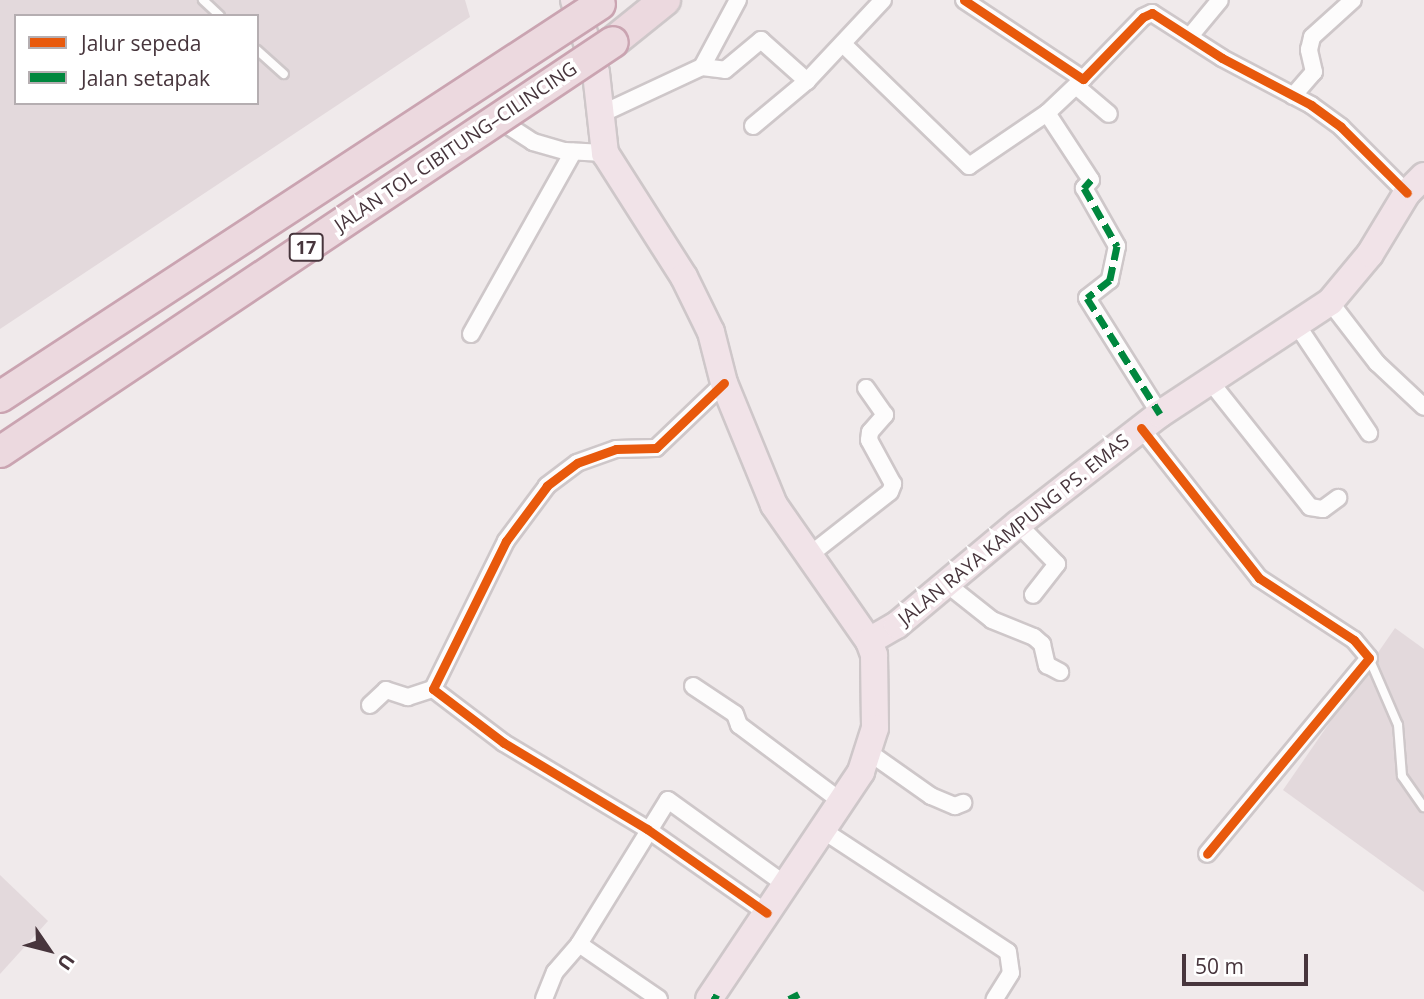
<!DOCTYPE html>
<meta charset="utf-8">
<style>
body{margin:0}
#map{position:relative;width:1424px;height:999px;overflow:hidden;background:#f0eaeb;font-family:"Open Sans",sans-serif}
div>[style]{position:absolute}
.industrial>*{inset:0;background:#e3d9dc}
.roads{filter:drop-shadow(2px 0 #cec7c9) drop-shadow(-2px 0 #cec7c9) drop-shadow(0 2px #cec7c9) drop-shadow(0 -2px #cec7c9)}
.service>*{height:8px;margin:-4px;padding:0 4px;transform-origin:4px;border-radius:4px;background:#fdfcfc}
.minor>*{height:16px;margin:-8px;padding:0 8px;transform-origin:8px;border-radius:8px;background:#fdfcfc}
.primary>*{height:26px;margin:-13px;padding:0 13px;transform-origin:13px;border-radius:13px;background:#f1e3e8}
.motorway>*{height:30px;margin:-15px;padding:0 15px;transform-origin:15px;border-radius:15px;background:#ecd9df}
.bridges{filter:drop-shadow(2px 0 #caa4b1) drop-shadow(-2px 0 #caa4b1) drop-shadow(0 2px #caa4b1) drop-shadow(0 -2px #caa4b1)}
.motorway-bridge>*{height:30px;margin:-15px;padding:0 15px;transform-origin:15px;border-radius:15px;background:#ecd9df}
.quiet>*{height:7px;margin-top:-3.5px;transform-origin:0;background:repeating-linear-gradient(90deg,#00873e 0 14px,transparent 0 21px)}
.cycleway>*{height:9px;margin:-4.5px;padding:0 4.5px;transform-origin:4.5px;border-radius:4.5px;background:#e8590c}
span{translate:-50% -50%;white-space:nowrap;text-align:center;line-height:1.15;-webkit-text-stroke:7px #fff;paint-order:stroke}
.shield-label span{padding:2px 5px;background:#fff;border:2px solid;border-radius:5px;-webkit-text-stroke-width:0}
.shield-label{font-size:18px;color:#47353c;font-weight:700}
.street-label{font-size:19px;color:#47353c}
.legend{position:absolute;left:14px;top:14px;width:245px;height:91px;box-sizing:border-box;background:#fff;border:2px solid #b5aeb1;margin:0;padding:9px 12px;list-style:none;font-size:21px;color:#47353c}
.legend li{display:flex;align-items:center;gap:14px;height:35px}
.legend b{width:35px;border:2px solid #b5aeb1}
.north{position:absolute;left:14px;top:915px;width:70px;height:70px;-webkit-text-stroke:5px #fff;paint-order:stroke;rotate:125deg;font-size:19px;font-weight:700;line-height:28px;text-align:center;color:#47353c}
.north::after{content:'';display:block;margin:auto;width:24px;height:32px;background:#47353c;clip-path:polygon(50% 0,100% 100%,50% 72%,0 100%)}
.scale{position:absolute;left:1182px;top:954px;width:126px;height:32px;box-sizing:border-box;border:4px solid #47353c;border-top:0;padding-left:9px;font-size:21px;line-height:24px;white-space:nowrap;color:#47353c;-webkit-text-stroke:5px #fff;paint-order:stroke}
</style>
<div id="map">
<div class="industrial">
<div style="clip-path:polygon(evenodd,0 0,465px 0,470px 17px,0 329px,0 0,16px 16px,257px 16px,257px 103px,16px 103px,16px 16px)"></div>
<div style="clip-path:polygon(1395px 628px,1424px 649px,1424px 892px,1283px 790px)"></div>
<div style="clip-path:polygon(0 875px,48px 921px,0 974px)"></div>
</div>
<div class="roads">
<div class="service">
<div style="left:203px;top:0;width:23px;rotate:43deg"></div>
<div style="left:257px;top:50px;width:36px;rotate:42deg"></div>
<div style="left:1369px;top:658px;width:73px;rotate:66.6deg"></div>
<div style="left:1398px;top:725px;width:51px;rotate:85.5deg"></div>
<div style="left:1402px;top:776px;width:38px;rotate:55deg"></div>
</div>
<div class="minor">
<div style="left:964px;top:0;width:143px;rotate:33.6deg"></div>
<div style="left:1083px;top:79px;width:86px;rotate:-45.9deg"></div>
<div style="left:1143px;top:17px;width:10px;rotate:-24deg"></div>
<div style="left:1152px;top:13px;width:83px;rotate:32.7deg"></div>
<div style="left:1222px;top:58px;width:101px;rotate:27.8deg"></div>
<div style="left:1311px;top:105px;width:37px;rotate:36deg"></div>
<div style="left:1341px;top:127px;width:93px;rotate:45deg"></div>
<div style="left:1191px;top:35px;width:45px;rotate:-50.4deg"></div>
<div style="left:844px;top:45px;width:174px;rotate:44.1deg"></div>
<div style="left:969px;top:166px;width:94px;rotate:-34.2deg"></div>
<div style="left:1047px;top:113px;width:50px;rotate:-43.4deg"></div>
<div style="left:702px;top:67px;width:76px;rotate:-61.8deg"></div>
<div style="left:1076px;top:86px;width:43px;rotate:40.3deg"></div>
<div style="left:1293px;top:96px;width:32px;rotate:-49deg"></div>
<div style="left:1314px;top:72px;width:23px;rotate:-103deg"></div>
<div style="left:1309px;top:50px;width:13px;rotate:-77deg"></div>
<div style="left:1312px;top:37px;width:55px;rotate:-42.1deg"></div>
<div style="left:1047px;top:113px;width:80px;rotate:56.7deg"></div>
<div style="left:1091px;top:180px;width:11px;rotate:131deg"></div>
<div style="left:1084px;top:188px;width:67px;rotate:60.4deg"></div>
<div style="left:1117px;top:246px;width:35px;rotate:102deg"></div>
<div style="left:1110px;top:280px;width:29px;rotate:142deg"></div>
<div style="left:1087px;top:298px;width:137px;rotate:57.8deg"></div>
<div style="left:599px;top:115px;width:114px;rotate:-25deg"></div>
<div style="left:702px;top:67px;width:23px;rotate:7deg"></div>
<div style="left:725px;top:70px;width:47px;rotate:-39.8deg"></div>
<div style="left:761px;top:40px;width:62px;rotate:41.7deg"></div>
<div style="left:507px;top:125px;width:31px;rotate:33deg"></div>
<div style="left:533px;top:142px;width:33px;rotate:16deg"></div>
<div style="left:565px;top:151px;width:40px;rotate:2.9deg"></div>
<div style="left:753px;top:126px;width:70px;rotate:-39.8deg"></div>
<div style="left:807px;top:81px;width:111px;rotate:-46.8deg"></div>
<div style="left:1330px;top:302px;width:77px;rotate:52.4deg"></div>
<div style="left:1377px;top:363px;width:64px;rotate:43.1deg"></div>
<div style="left:1297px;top:325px;width:130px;rotate:56.3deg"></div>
<div style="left:471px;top:334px;width:209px;rotate:-60.7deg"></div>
<div style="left:1209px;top:380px;width:162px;rotate:51.5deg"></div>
<div style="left:1310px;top:507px;width:13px;rotate:9deg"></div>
<div style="left:1323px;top:509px;width:19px;rotate:-36deg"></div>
<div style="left:724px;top:383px;width:94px;rotate:136.3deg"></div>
<div style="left:656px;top:448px;width:40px;rotate:178.6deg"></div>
<div style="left:616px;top:449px;width:41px;rotate:160.3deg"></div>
<div style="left:577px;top:463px;width:38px;rotate:143deg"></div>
<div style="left:547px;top:486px;width:69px;rotate:126.7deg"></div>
<div style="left:506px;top:541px;width:165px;rotate:116.3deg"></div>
<div style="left:433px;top:689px;width:89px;rotate:37.3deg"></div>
<div style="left:504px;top:743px;width:167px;rotate:31deg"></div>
<div style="left:647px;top:829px;width:146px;rotate:35deg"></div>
<div style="left:1141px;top:428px;width:191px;rotate:51.8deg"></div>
<div style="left:1259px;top:578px;width:113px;rotate:33.1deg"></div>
<div style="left:1354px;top:640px;width:23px;rotate:50deg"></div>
<div style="left:1369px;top:658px;width:254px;rotate:129.6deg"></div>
<div style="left:1018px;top:524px;width:56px;rotate:45.7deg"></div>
<div style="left:1057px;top:564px;width:39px;rotate:128deg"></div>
<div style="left:807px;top:557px;width:105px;rotate:-38.1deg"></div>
<div style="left:890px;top:492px;width:9px;rotate:-69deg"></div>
<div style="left:893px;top:484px;width:50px;rotate:-118.6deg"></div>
<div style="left:869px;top:440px;width:8px;rotate:-83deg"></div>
<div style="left:870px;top:432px;width:23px;rotate:-49deg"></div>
<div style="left:885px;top:415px;width:33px;rotate:-125deg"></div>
<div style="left:948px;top:585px;width:56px;rotate:38.5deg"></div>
<div style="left:992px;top:620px;width:45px;rotate:22deg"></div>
<div style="left:1034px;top:637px;width:11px;rotate:41deg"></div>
<div style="left:1042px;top:644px;width:22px;rotate:77deg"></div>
<div style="left:1047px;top:665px;width:15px;rotate:28deg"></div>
<div style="left:693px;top:686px;width:50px;rotate:33.7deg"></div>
<div style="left:735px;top:714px;width:12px;rotate:70deg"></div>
<div style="left:739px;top:725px;width:129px;rotate:36.8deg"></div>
<div style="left:370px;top:705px;width:22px;rotate:-43deg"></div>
<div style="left:386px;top:690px;width:23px;rotate:18deg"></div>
<div style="left:408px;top:697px;width:26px;rotate:-18deg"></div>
<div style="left:870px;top:753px;width:75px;rotate:35.2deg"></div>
<div style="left:931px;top:796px;width:26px;rotate:23deg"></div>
<div style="left:955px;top:806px;width:9px;rotate:-21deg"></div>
<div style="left:824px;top:831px;width:220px;rotate:33.3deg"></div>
<div style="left:1008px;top:952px;width:21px;rotate:82deg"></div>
<div style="left:1011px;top:973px;width:31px;rotate:122deg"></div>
<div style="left:579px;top:944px;width:97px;rotate:34.5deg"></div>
<div style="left:544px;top:999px;width:29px;rotate:-68deg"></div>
<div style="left:555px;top:972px;width:37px;rotate:-49deg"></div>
<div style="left:579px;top:944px;width:169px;rotate:-58.3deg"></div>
<div style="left:668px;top:800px;width:145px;rotate:35.8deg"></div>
</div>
<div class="primary">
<div style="left:574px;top:0;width:76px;rotate:73.2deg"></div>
<div style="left:596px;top:73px;width:81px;rotate:83.6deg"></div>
<div style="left:605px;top:153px;width:147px;rotate:57.5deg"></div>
<div style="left:684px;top:277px;width:61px;rotate:63.9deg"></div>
<div style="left:711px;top:332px;width:53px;rotate:75.7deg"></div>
<div style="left:724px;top:383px;width:132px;rotate:67.7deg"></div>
<div style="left:774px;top:505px;width:166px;rotate:55.1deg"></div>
<div style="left:869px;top:641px;width:15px;rotate:70deg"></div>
<div style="left:874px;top:655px;width:73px;rotate:89.2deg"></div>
<div style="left:875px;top:728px;width:46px;rotate:107.7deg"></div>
<div style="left:861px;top:772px;width:273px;rotate:123.8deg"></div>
<div style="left:869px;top:641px;width:32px;rotate:-30deg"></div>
<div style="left:897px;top:625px;width:158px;rotate:-39.9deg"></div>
<div style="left:1018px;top:524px;width:180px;rotate:-37.8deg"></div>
<div style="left:1160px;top:414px;width:204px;rotate:-33.4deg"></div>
<div style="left:1330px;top:302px;width:62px;rotate:-50.2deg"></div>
<div style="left:1370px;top:254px;width:71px;rotate:-58.8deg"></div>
<div style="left:1407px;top:193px;width:24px;rotate:-45deg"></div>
</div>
<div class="motorway">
<div style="left:613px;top:42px;width:67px;rotate:-38.9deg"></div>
</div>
</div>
<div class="bridges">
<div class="motorway-bridge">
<div style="left:0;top:397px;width:717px;rotate:-33.22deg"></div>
<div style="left:0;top:452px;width:737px;rotate:-33.78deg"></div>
</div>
</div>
<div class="quiet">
<div style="left:1091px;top:180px;width:11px;rotate:131deg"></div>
<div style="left:1084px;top:188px;width:67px;rotate:60.4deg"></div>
<div style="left:1117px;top:246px;width:35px;rotate:102deg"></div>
<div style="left:1110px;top:280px;width:29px;rotate:142deg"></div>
<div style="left:1087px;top:298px;width:137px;rotate:57.8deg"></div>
<div style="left:712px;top:996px;width:7px;rotate:27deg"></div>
<div style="left:789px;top:999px;width:11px;rotate:-27deg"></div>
</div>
<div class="cycleway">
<div style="left:964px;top:0;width:143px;rotate:33.6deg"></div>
<div style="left:1083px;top:79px;width:86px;rotate:-45.9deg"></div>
<div style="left:1143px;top:17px;width:10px;rotate:-24deg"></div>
<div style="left:1152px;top:13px;width:83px;rotate:32.7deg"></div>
<div style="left:1222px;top:58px;width:101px;rotate:27.8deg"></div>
<div style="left:1311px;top:105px;width:37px;rotate:36deg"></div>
<div style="left:1341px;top:127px;width:93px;rotate:45deg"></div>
<div style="left:724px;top:383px;width:94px;rotate:136.3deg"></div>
<div style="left:656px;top:448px;width:40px;rotate:178.6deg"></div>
<div style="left:616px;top:449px;width:41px;rotate:160.3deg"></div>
<div style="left:577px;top:463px;width:38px;rotate:143deg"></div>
<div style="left:547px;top:486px;width:69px;rotate:126.7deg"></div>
<div style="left:506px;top:541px;width:165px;rotate:116.3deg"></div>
<div style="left:433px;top:689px;width:89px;rotate:37.3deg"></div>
<div style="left:504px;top:743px;width:167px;rotate:31deg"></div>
<div style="left:647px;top:829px;width:146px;rotate:35deg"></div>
<div style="left:1141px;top:428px;width:191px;rotate:51.8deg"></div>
<div style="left:1259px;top:578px;width:113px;rotate:33.1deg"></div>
<div style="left:1354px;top:640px;width:23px;rotate:50deg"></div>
<div style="left:1369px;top:658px;width:254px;rotate:129.6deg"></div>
</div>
<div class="shield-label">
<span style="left:306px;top:247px">17</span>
</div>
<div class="street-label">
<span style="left:456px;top:147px;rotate:-34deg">JALAN TOL CIBITUNG–CILINCING</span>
<span style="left:1014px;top:530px;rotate:-39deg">JALAN RAYA KAMPUNG PS. EMAS</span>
</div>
<ul class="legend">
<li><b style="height:9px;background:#e8590c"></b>Jalur sepeda</li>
<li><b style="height:9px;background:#00873e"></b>Jalan setapak</li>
</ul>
<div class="north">U</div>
<div class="scale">50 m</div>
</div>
